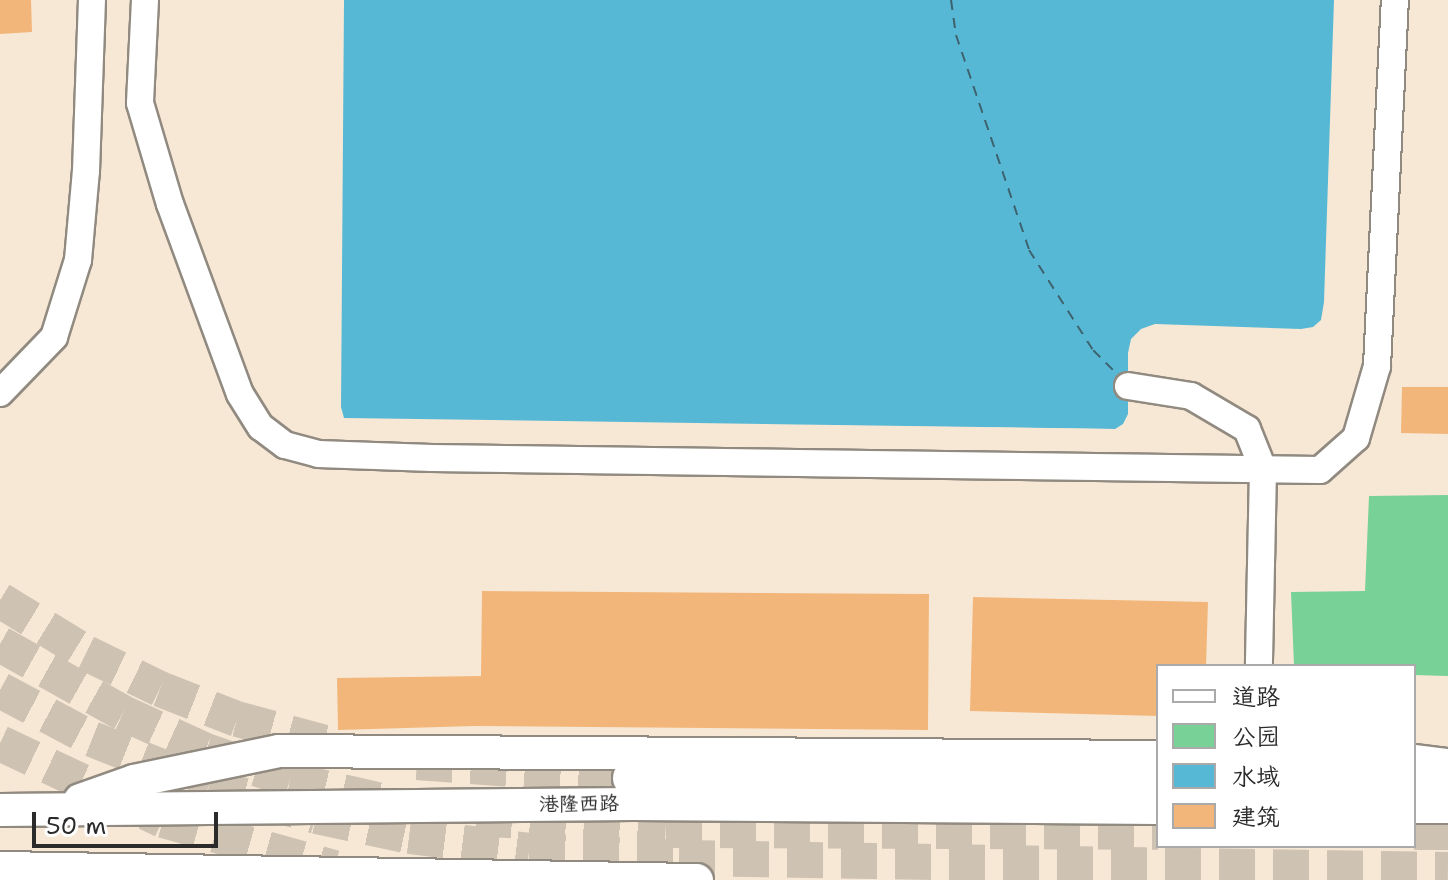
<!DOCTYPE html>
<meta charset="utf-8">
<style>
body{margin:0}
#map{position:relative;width:1448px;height:880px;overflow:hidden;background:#f7e8d5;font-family:"Shantell Sans","LXGW WenKai TC",sans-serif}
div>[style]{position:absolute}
.green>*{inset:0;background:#78d196}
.water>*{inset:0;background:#57b8d5}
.pier>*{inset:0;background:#f7e8d5}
.ferry>*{height:2px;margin-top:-1px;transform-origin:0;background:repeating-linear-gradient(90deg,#3d636f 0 10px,transparent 0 18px)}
.building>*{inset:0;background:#f3b67a}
.highway-tunnel>*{height:36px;margin-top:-18px;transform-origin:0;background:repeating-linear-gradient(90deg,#cec2b3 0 36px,transparent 0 54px)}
.roads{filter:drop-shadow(2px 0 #918a80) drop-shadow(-2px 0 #918a80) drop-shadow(0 2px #918a80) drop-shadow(0 -2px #918a80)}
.minor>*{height:26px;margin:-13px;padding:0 13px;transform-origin:13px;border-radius:13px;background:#fff}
.major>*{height:32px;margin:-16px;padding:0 16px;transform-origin:16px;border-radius:16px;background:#fff}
.highway>*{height:36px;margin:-18px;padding:0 18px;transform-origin:18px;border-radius:18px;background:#fff}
span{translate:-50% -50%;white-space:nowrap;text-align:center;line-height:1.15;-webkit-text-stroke:7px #fff;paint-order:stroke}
.street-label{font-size:20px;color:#2b2b2b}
.legend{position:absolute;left:1156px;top:664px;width:260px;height:184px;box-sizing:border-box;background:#fff;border:2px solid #aaa;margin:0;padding:10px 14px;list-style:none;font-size:24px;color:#2b2b2b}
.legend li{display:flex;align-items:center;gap:16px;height:40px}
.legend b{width:40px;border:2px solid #aaa}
.scale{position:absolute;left:32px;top:812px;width:186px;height:36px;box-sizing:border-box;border:4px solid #2b2b2b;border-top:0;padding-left:10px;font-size:24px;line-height:28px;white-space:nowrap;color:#2b2b2b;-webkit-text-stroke:6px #fff;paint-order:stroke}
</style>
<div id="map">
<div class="green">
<div style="clip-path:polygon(1448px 495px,1448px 676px,1414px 675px,1414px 666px,1294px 666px,1291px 592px,1365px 591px,1369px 496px)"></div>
</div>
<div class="water">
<div style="clip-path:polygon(344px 0,1334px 0,1324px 302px,1321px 320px,1313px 327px,1301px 329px,1155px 324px,1141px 329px,1131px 339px,1128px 353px,1128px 414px,1123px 424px,1115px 429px,344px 418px,341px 407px)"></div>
</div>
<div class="pier">
<div style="clip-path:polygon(351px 420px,1114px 429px,1115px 433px,351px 424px)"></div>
</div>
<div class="ferry">
<div style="left:951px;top:0;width:35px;rotate:82deg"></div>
<div style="left:956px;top:35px;width:227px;rotate:71.2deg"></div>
<div style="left:1029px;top:250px;width:119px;rotate:57.4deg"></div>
<div style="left:1093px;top:350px;width:37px;rotate:45deg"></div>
</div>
<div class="building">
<div style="clip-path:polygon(0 0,31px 0,32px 32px,0 34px)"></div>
<div style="clip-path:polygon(1402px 387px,1448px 387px,1448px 434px,1401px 433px)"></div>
<div style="clip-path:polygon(482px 591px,929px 594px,928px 730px,474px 726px,338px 730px,337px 678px,481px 676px)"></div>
<div style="clip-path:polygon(973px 597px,1208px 602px,1206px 666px,1158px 666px,1158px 716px,970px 711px)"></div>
</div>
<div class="highway-tunnel">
<div style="left:0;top:600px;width:101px;rotate:31.6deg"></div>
<div style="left:86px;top:653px;width:82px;rotate:25.9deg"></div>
<div style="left:160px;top:689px;width:83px;rotate:21.3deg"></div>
<div style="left:237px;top:719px;width:107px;rotate:15.2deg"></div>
<div style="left:0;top:644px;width:141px;rotate:29.3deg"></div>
<div style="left:123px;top:713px;width:91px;rotate:24.6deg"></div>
<div style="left:206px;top:751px;width:89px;rotate:19deg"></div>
<div style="left:290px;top:780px;width:94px;rotate:12.9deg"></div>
<div style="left:0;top:690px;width:104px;rotate:28deg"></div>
<div style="left:92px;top:739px;width:126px;rotate:21.9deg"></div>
<div style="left:209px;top:786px;width:111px;rotate:15.7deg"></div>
<div style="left:316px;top:816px;width:95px;rotate:12.1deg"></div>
<div style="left:409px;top:836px;width:121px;rotate:7.1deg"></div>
<div style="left:529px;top:851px;width:150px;rotate:2.7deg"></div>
<div style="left:679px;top:858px;width:769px;rotate:0.89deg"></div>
<div style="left:0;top:743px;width:180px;rotate:25.3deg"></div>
<div style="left:163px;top:820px;width:178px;rotate:15.7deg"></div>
<div style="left:417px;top:762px;width:215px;rotate:4.3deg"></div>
<div style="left:476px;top:818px;width:190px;rotate:3.6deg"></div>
<div style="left:666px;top:830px;width:492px;rotate:0.2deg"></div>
<div style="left:1414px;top:832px;width:34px"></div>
</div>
<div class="roads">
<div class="minor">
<div style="left:145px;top:0;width:103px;rotate:92.8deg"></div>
<div style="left:140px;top:103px;width:105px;rotate:73.5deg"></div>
<div style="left:170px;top:204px;width:202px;rotate:69.8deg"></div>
<div style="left:240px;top:394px;width:39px;rotate:58deg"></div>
<div style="left:261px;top:427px;width:30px;rotate:37deg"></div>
<div style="left:285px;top:445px;width:34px;rotate:15deg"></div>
<div style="left:318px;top:454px;width:114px;rotate:2deg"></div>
<div style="left:432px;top:458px;width:888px;rotate:0.77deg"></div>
<div style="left:1320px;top:470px;width:48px;rotate:-41.6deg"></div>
<div style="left:1356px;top:438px;width:75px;rotate:-73.7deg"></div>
<div style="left:1377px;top:366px;width:366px;rotate:-87.2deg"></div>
<div style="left:1128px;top:386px;width:64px;rotate:9deg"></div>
<div style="left:1191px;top:396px;width:65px;rotate:30.5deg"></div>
<div style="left:1247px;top:429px;width:43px;rotate:68.2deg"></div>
<div style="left:1263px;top:469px;width:197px;rotate:91.2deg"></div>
<div style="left:0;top:393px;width:78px;rotate:-46deg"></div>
<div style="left:54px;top:337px;width:81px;rotate:-72.7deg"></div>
<div style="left:78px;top:260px;width:89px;rotate:-84.9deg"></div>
<div style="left:86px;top:171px;width:171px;rotate:-88deg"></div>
</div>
<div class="major">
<div style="left:1414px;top:761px;width:34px;rotate:7deg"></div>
<div style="left:80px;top:800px;width:57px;rotate:-19.4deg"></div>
<div style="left:134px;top:781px;width:148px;rotate:-11.7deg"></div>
<div style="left:279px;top:751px;width:879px;rotate:0.39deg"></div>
<div style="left:1414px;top:807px;width:34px"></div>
<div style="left:0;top:810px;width:633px;rotate:-0.54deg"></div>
<div style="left:633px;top:804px;width:525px;rotate:0.44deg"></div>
<div style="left:0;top:868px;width:697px;rotate:0.99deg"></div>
</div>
<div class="highway">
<div style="left:631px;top:778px;width:527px;rotate:0.22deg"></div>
<div style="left:1414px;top:781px;width:34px;rotate:5deg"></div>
</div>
</div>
<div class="street-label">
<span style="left:579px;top:804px;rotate:-1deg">港隆西路</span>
</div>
<ul class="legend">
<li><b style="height:10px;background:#fff"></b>道路</li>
<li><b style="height:22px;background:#78d196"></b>公园</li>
<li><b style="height:22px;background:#57b8d5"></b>水域</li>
<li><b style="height:22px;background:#f3b67a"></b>建筑</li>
</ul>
<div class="scale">50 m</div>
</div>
